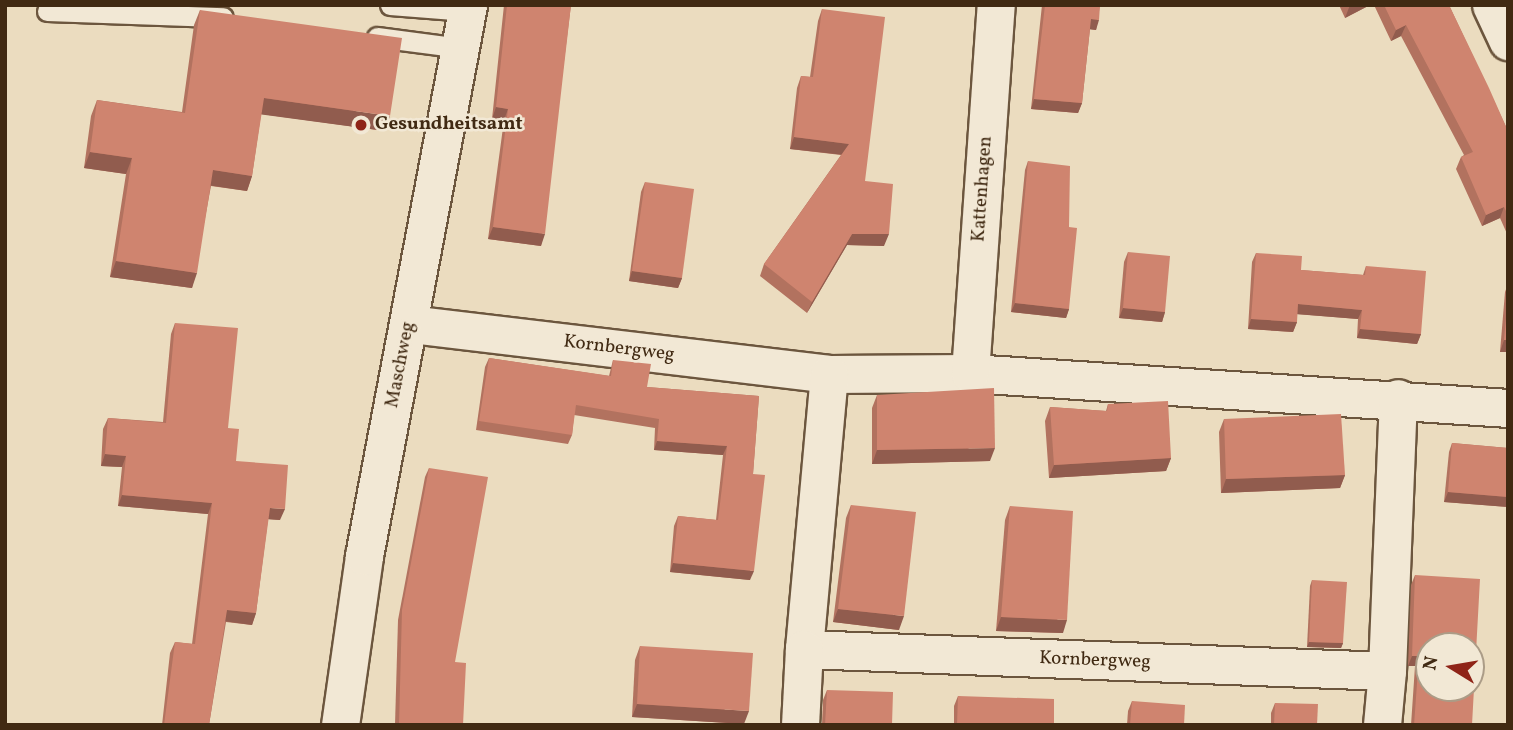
<!DOCTYPE html>
<style>
body{margin:0}
#map{position:relative;width:1513px;height:730px;overflow:hidden;background:#ebdcbf;font-family:Vollkorn,serif}
div>[style]{position:absolute}
.roads{filter:drop-shadow(2px 0 #6c563e) drop-shadow(-2px 0 #6c563e) drop-shadow(0 2px #6c563e) drop-shadow(0 -2px #6c563e)}
.service>*{height:19px;margin:-9.5px;padding:0 9.5px;transform-origin:9.5px;border-radius:9.5px;background:#f2e8d5}
.minor>*{height:37px;margin:-18.5px;padding:0 18.5px;transform-origin:18.5px;border-radius:18.5px;background:#f2e8d5}
.wall>*{inset:0;background:#b2725f}
.shaded-wall>*{inset:0;background:#915c4e}
.building>*{inset:0;background:#cf846f}
.dots>*{width:19px;height:19px;translate:-50% -50%;box-sizing:border-box;border:4px solid #f2e8d5;border-radius:50%}
span{translate:-50% -50%;white-space:nowrap;text-align:center;line-height:1.15;-webkit-text-stroke:5px #f2e8d5;paint-order:stroke}
.poi-label{font-size:19px;color:#412a13;font-weight:700}
.left{translate:0 -50%;text-align:left}
.street-label{font-size:19px;color:#412a13}
.frame{position:absolute;inset:0;border:7px solid #412a13;pointer-events:none}
.north{position:absolute;left:1415px;top:632px;width:70px;height:70px;box-sizing:border-box;background:#f2e8d5;border:2px solid #ab9c87;border-radius:50%;rotate:281deg;font-size:19px;font-weight:700;line-height:28px;text-align:center;color:#412a13}
.north::after{content:'';display:block;margin:auto;width:24px;height:32px;background:#8f2418;clip-path:polygon(50% 0,100% 100%,50% 72%,0 100%)}
</style>
<div id="map">
<div class="roads">
<div class="service">
<div style="left:390px;top:5px;width:77px;rotate:4.5deg"></div>
<div style="left:47px;top:11px;width:176px;rotate:2deg"></div>
<div style="left:377px;top:37px;width:84px;rotate:7.5deg"></div>
</div>
<div class="minor">
<div style="left:1491px;top:5px;width:40px;rotate:65deg"></div>
<div style="left:410px;top:324px;width:422px;rotate:6.8deg"></div>
<div style="left:829px;top:374px;width:141px;rotate:-0.4deg"></div>
<div style="left:970px;top:373px;width:539px;rotate:3.72deg"></div>
<div style="left:970px;top:373px;width:369px;rotate:-86deg"></div>
<div style="left:829px;top:374px;width:276px;rotate:95.2deg"></div>
<div style="left:804px;top:649px;width:583px;rotate:2.16deg"></div>
<div style="left:1387px;top:671px;width:273px;rotate:-87.7deg"></div>
<div style="left:340px;top:725px;width:171px;rotate:-81.9deg"></div>
<div style="left:364px;top:556px;width:561px;rotate:-79.31deg"></div>
<div style="left:800px;top:725px;width:76px;rotate:-87deg"></div>
<div style="left:1382px;top:725px;width:54px;rotate:-84.7deg"></div>
</div>
</div>
<div class="wall">
<div style="clip-path:polygon(504px 5px,571px 5px,541px 246px,488px 239px,504px 120px,492px 119px)"></div>
<div style="clip-path:polygon(1042px 5px,1100px 5px,1096px 30px,1090px 29px,1082px 103px,1078px 113px,1031px 109px)"></div>
<div style="clip-path:polygon(1339px 5px,1370px 5px,1345px 18px)"></div>
<div style="clip-path:polygon(1374px 5px,1449px 5px,1508px 131px,1508px 236px,1500px 218px,1482px 226px,1456px 169px,1461px 157px,1464px 155px,1401px 36px,1391px 41px)"></div>
<div style="clip-path:polygon(822px 9px,865px 181px,884px 246px,847px 245px,807px 313px,760px 276px,764px 264px,841px 155px,790px 149px,797px 88px,801px 76px,810px 77px,818px 21px)"></div>
<div style="clip-path:polygon(200px 10px,385px 131px,261px 114px,252px 176px,247px 191px,211px 186px,192px 288px,110px 277px,126px 174px,84px 168px,91px 116px,97px 100px,182px 112px,194px 25px)"></div>
<div style="clip-path:polygon(1028px 161px,1069px 227px,1069px 309px,1066px 318px,1011px 312px,1025px 170px)"></div>
<div style="clip-path:polygon(645px 182px,682px 278px,678px 288px,629px 281px,641px 192px)"></div>
<div style="clip-path:polygon(1128px 252px,1165px 312px,1162px 322px,1119px 318px,1124px 262px)"></div>
<div style="clip-path:polygon(1256px 253px,1301px 270px,1363px 275px,1366px 266px,1421px 334px,1417px 344px,1357px 338px,1358px 319px,1297px 314px,1297px 322px,1293px 332px,1248px 329px,1252px 262px)"></div>
<div style="clip-path:polygon(1508px 284px,1508px 352px,1500px 352px,1505px 292px)"></div>
<div style="clip-path:polygon(175px 323px,228px 428px,236px 461px,280px 520px,268px 519px,256px 613px,252px 625px,226px 622px,209px 725px,162px 725px,170px 653px,175px 642px,192px 644px,208px 514px,118px 506px,122px 467px,101px 466px,103px 429px,108px 418px,163px 422px,171px 334px)"></div>
<div style="clip-path:polygon(489px 358px,609px 376px,613px 360px,647px 387px,759px 396px,753px 474px,750px 580px,670px 572px,674px 526px,678px 516px,716px 520px,723px 455px,654px 450px,655px 428px,574px 415px,572px 435px,568px 444px,476px 430px,485px 367px)"></div>
<div style="clip-path:polygon(877px 395px,990px 461px,872px 464px,872px 408px)"></div>
<div style="clip-path:polygon(1108px 404px,1171px 458px,1166px 471px,1049px 478px,1045px 421px,1050px 407px,1106px 411px)"></div>
<div style="clip-path:polygon(1224px 419px,1345px 475px,1340px 488px,1221px 493px,1219px 432px)"></div>
<div style="clip-path:polygon(1452px 443px,1508px 448px,1508px 507px,1444px 502px,1449px 452px)"></div>
<div style="clip-path:polygon(429px 468px,455px 662px,463px 725px,395px 725px,398px 620px,425px 477px)"></div>
<div style="clip-path:polygon(851px 505px,899px 630px,833px 622px,846px 518px)"></div>
<div style="clip-path:polygon(1010px 506px,1063px 633px,996px 631px,1005px 520px)"></div>
<div style="clip-path:polygon(1415px 575px,1472px 725px,1411px 725px,1415px 666px,1408px 666px,1411px 585px)"></div>
<div style="clip-path:polygon(1312px 580px,1343px 643px,1341px 648px,1307px 647px,1310px 586px)"></div>
<div style="clip-path:polygon(640px 646px,744px 724px,632px 717px,635px 660px)"></div>
<div style="clip-path:polygon(827px 690px,892px 725px,822px 725px,823px 700px)"></div>
<div style="clip-path:polygon(958px 696px,1054px 725px,954px 725px,954px 706px)"></div>
<div style="clip-path:polygon(1132px 701px,1184px 725px,1127px 725px,1128px 711px)"></div>
<div style="clip-path:polygon(1275px 703px,1317px 725px,1271px 725px,1271px 713px)"></div>
</div>
<div class="shaded-wall">
<div style="clip-path:polygon(1350px 5px,1370px 5px,1345px 18px)"></div>
<div style="clip-path:polygon(1091px 19px,1099px 20px,1096px 30px,1087px 29px)"></div>
<div style="clip-path:polygon(1406px 25px,1401px 36px,1391px 41px,1396px 30px)"></div>
<div style="clip-path:polygon(264px 98px,390px 116px,385px 131px,258px 114px)"></div>
<div style="clip-path:polygon(1034px 99px,1082px 103px,1078px 113px,1031px 109px)"></div>
<div style="clip-path:polygon(496px 107px,508px 109px,504px 120px,492px 119px)"></div>
<div style="clip-path:polygon(794px 137px,849px 144px,845px 155px,790px 149px)"></div>
<div style="clip-path:polygon(90px 152px,132px 158px,126px 174px,84px 168px)"></div>
<div style="clip-path:polygon(213px 170px,252px 176px,247px 191px,207px 185px)"></div>
<div style="clip-path:polygon(1504px 207px,1500px 218px,1482px 226px,1486px 215px)"></div>
<div style="clip-path:polygon(493px 227px,545px 234px,541px 246px,488px 239px)"></div>
<div style="clip-path:polygon(852px 234px,889px 234px,884px 246px,847px 245px,807px 313px,812px 302px)"></div>
<div style="clip-path:polygon(116px 261px,197px 273px,192px 288px,110px 277px)"></div>
<div style="clip-path:polygon(632px 271px,682px 278px,678px 288px,629px 281px)"></div>
<div style="clip-path:polygon(1015px 303px,1069px 309px,1066px 318px,1011px 312px)"></div>
<div style="clip-path:polygon(1298px 304px,1362px 310px,1358px 319px,1295px 314px)"></div>
<div style="clip-path:polygon(1123px 308px,1165px 312px,1162px 322px,1119px 318px)"></div>
<div style="clip-path:polygon(1251px 319px,1297px 322px,1293px 332px,1248px 329px)"></div>
<div style="clip-path:polygon(1360px 329px,1421px 334px,1417px 344px,1357px 338px)"></div>
<div style="clip-path:polygon(1504px 340px,1508px 340px,1508px 352px,1500px 352px)"></div>
<div style="clip-path:polygon(657px 441px,727px 446px,723px 455px,654px 450px)"></div>
<div style="clip-path:polygon(995px 448px,990px 461px,872px 464px,877px 450px)"></div>
<div style="clip-path:polygon(105px 454px,126px 456px,122px 467px,101px 466px)"></div>
<div style="clip-path:polygon(1171px 458px,1166px 471px,1049px 478px,1054px 465px)"></div>
<div style="clip-path:polygon(1345px 475px,1340px 488px,1221px 493px,1226px 479px)"></div>
<div style="clip-path:polygon(1448px 492px,1508px 497px,1508px 507px,1444px 502px)"></div>
<div style="clip-path:polygon(122px 495px,212px 503px,208px 514px,118px 506px)"></div>
<div style="clip-path:polygon(270px 508px,285px 509px,280px 520px,265px 519px)"></div>
<div style="clip-path:polygon(673px 563px,754px 571px,750px 580px,670px 572px)"></div>
<div style="clip-path:polygon(838px 609px,904px 616px,899px 630px,833px 622px)"></div>
<div style="clip-path:polygon(227px 610px,256px 613px,252px 625px,223px 621px)"></div>
<div style="clip-path:polygon(1001px 617px,1067px 620px,1063px 633px,996px 631px)"></div>
<div style="clip-path:polygon(1309px 642px,1343px 643px,1341px 648px,1307px 647px)"></div>
<div style="clip-path:polygon(1412px 656px,1419px 656px,1415px 666px,1408px 666px)"></div>
<div style="clip-path:polygon(637px 704px,749px 711px,744px 724px,632px 717px)"></div>
</div>
<div class="building">
<div style="clip-path:polygon(507px 5px,571px 5px,545px 234px,493px 227px,508px 109px,496px 107px)"></div>
<div style="clip-path:polygon(1045px 5px,1100px 5px,1099px 20px,1091px 19px,1082px 103px,1034px 99px)"></div>
<div style="clip-path:polygon(1384px 5px,1449px 5px,1489px 88px,1508px 131px,1508px 215px,1504px 207px,1486px 215px,1461px 157px,1473px 152px,1406px 25px,1396px 30px)"></div>
<div style="clip-path:polygon(822px 9px,885px 17px,865px 181px,893px 184px,889px 234px,852px 234px,812px 302px,764px 264px,849px 144px,794px 137px,801px 76px,813px 77px)"></div>
<div style="clip-path:polygon(200px 10px,402px 38px,390px 116px,264px 98px,252px 176px,213px 170px,197px 273px,116px 261px,132px 158px,90px 152px,97px 100px,185px 113px)"></div>
<div style="clip-path:polygon(1028px 161px,1070px 166px,1069px 227px,1077px 228px,1069px 309px,1015px 303px)"></div>
<div style="clip-path:polygon(645px 182px,694px 189px,682px 278px,632px 271px)"></div>
<div style="clip-path:polygon(1128px 252px,1170px 256px,1165px 312px,1123px 308px)"></div>
<div style="clip-path:polygon(1256px 253px,1302px 256px,1301px 270px,1365px 275px,1366px 266px,1426px 271px,1421px 334px,1360px 329px,1362px 310px,1298px 304px,1297px 322px,1251px 319px)"></div>
<div style="clip-path:polygon(1508px 297px,1508px 340px,1504px 340px)"></div>
<div style="clip-path:polygon(175px 323px,238px 328px,228px 428px,239px 429px,236px 461px,288px 465px,285px 509px,270px 508px,256px 613px,227px 610px,209px 725px,164px 725px,175px 642px,195px 644px,212px 503px,122px 495px,126px 456px,105px 454px,108px 418px,166px 423px)"></div>
<div style="clip-path:polygon(489px 358px,611px 376px,613px 360px,651px 364px,647px 387px,759px 396px,753px 474px,765px 475px,754px 571px,673px 563px,678px 516px,718px 520px,727px 446px,657px 441px,659px 419px,576px 405px,572px 435px,479px 421px)"></div>
<div style="clip-path:polygon(994px 388px,995px 448px,877px 450px,877px 395px)"></div>
<div style="clip-path:polygon(1168px 401px,1171px 458px,1054px 465px,1050px 407px,1107px 411px,1108px 404px)"></div>
<div style="clip-path:polygon(1341px 414px,1345px 475px,1226px 479px,1224px 419px)"></div>
<div style="clip-path:polygon(1452px 443px,1508px 448px,1508px 497px,1448px 492px)"></div>
<div style="clip-path:polygon(429px 468px,488px 477px,455px 662px,466px 663px,463px 725px,399px 725px,402px 610px)"></div>
<div style="clip-path:polygon(851px 505px,916px 512px,904px 616px,838px 609px)"></div>
<div style="clip-path:polygon(1010px 506px,1073px 511px,1067px 620px,1001px 617px)"></div>
<div style="clip-path:polygon(evenodd,1415px 575px,1480px 579px,1472px 725px,1414px 725px,1419px 656px,1412px 656px,1415px 575px,1429px 646px,1471px 646px,1471px 688px,1429px 688px,1429px 646px)"></div>
<div style="clip-path:polygon(1312px 580px,1347px 582px,1343px 643px,1309px 642px)"></div>
<div style="clip-path:polygon(640px 646px,753px 653px,749px 711px,637px 704px)"></div>
<div style="clip-path:polygon(827px 690px,893px 692px,892px 725px,825px 725px)"></div>
<div style="clip-path:polygon(958px 696px,1054px 699px,1054px 725px,957px 725px)"></div>
<div style="clip-path:polygon(1132px 701px,1185px 705px,1184px 725px,1130px 725px)"></div>
<div style="clip-path:polygon(1275px 703px,1318px 704px,1317px 725px,1274px 725px)"></div>
</div>
<div class="dots">
<div style="left:361px;top:125px;background:#8f2418"></div>
</div>
<div class="poi-label">
<span class="left" style="left:375px;top:125px">Gesundheitsamt</span>
</div>
<div class="street-label">
<span style="left:983px;top:189px;rotate:-86deg">Kattenhagen</span>
<span style="left:619px;top:349px;rotate:7deg">Kornbergweg</span>
<span style="left:401px;top:365px;rotate:-79deg">Maschweg</span>
<span style="left:1095px;top:661px;rotate:2deg">Kornbergweg</span>
</div>
<div class="frame"></div>
<div class="north">N</div>
</div>
